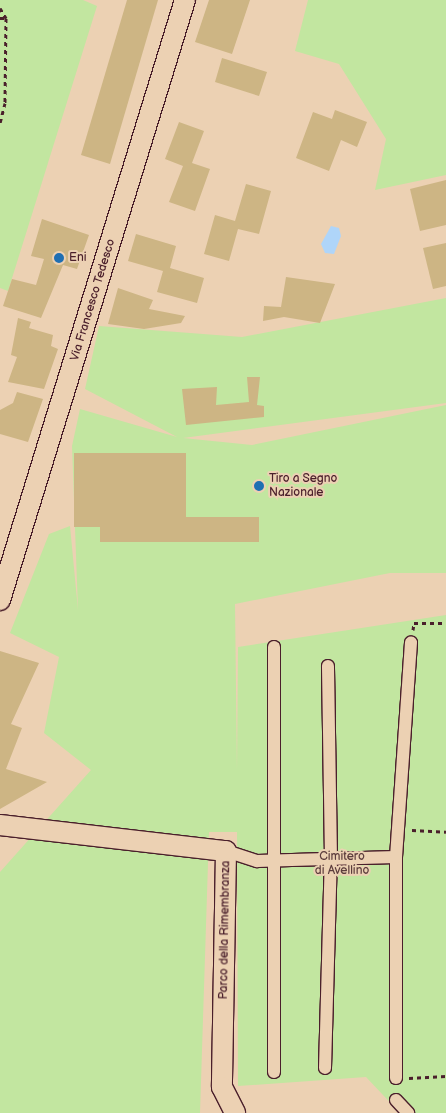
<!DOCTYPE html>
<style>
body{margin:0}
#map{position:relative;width:446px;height:1113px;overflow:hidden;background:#ecd1b3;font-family:"Balsamiq Sans",sans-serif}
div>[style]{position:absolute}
.green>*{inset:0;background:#c2e6a0}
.water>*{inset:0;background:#afd5f9}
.building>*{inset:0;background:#cdb584}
.path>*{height:3px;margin-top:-1.5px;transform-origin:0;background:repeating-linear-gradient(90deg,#4a1f2b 0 4px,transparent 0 8px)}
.roads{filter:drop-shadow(1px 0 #4a1f2b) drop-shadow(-1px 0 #4a1f2b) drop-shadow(0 1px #4a1f2b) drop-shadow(0 -1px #4a1f2b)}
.pedestrian>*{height:12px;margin:-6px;padding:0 6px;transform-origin:6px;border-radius:6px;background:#ecd1b3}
.tertiary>*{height:20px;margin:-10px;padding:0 10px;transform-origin:10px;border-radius:10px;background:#ecd1b3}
.dots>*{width:14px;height:14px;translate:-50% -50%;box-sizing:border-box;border:2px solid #ecd1b3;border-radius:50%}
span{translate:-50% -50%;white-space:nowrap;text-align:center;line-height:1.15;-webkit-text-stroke:4px #ecd1b3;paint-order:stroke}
.poi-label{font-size:12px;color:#4a1f2b}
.left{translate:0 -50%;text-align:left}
.street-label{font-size:12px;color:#4a1f2b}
.park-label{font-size:12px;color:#5c3d3d}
</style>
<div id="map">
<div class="green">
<div style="clip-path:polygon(0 0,83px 0,97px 6px,8px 291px,0 288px)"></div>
<div style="clip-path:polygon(308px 0,446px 0,446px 175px,375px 190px,386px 139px,339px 64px,295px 51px)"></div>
<div style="clip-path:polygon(446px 298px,446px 403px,183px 438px,252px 445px,446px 405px,446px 573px,390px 573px,235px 604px,237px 771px,238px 647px,446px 615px,446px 1113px,400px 1113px,366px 1077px,238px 1086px,237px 832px,209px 832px,200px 1113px,0 1113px,0 872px,91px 770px,44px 733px,59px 657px,10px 633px,49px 534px,70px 526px,78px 610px,72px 446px,80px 409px,177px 437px,85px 389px,99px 326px,242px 337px)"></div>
</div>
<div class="water">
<div style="clip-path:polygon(331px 226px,339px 228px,341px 236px,334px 254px,325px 253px,321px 244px)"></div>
</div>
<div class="building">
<div style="clip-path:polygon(127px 0,158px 0,110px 164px,81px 155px)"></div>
<div style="clip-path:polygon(209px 0,250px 0,232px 54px,195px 42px)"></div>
<div style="clip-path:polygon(222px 58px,267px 72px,259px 96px,215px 82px)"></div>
<div style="clip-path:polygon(335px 110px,367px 122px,357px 147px,341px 140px,329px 171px,296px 158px,313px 112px,332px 119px)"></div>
<div style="clip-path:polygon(179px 122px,204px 131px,192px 163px,210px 169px,195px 211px,169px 202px,183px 166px,165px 159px)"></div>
<div style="clip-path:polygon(446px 180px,446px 225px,420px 231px,410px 189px)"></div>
<div style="clip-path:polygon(246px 184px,271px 191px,259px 234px,238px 229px,229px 261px,204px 254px,215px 215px,235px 221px)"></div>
<div style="clip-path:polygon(42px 219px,89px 235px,77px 269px,63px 265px,41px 318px,3px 306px,12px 279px,36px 285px,44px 259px,31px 256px)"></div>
<div style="clip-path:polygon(136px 234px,176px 246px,170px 268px,204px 278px,197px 303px,157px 292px,163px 271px,128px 261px)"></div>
<div style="clip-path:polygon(446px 243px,446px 286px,433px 289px,423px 248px)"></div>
<div style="clip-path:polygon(286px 277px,335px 284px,320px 323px,284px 317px,263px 321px,264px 306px,281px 307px)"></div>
<div style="clip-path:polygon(118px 288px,153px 300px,149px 309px,185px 316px,181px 323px,144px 329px,108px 324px)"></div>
<div style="clip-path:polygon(18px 318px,31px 322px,29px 328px,53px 335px,51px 346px,58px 349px,44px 389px,8px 382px,17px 357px,11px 355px)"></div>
<div style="clip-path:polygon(247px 377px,260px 377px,257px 405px,264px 406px,264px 417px,186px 425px,182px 389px,217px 387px,216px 405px,249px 402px)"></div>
<div style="clip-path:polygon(17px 392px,43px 399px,28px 442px,0 434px,0 410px,13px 403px)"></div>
<div style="clip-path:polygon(74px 453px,186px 453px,186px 517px,259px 517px,259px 542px,100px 542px,100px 527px,74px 527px)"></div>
<div style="clip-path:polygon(0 651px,39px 663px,11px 724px,22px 728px,6px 769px,47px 782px,0 809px)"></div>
</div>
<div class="path">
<div style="left:0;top:8px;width:12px;rotate:59deg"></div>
<div style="left:6px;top:18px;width:85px;rotate:90.7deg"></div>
<div style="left:5px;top:103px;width:21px;rotate:104deg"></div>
<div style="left:0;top:18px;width:6px"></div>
<div style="left:413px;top:630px;width:7px;rotate:-82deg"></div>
<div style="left:414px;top:623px;width:32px"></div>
<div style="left:412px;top:830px;width:34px;rotate:3deg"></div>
<div style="left:409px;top:1078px;width:37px;rotate:-3deg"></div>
</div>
<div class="roads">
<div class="pedestrian">
<div style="left:226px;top:851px;width:33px;rotate:18deg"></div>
<div style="left:257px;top:861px;width:139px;rotate:-1.6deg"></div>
<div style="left:396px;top:857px;width:221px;rotate:90deg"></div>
<div style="left:396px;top:857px;width:215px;rotate:-86deg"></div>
<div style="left:325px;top:1068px;width:209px;rotate:-88.4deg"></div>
<div style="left:331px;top:859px;width:193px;rotate:-90.9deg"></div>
<div style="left:274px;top:1072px;width:425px;rotate:-90deg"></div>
<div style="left:396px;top:1100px;width:18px;rotate:47deg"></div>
</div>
<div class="tertiary">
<div style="left:0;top:600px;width:628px;rotate:-72.86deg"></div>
<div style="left:0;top:825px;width:227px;rotate:6.6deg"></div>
<div style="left:226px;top:851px;width:236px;rotate:91deg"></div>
<div style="left:222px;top:1087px;width:29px;rotate:63deg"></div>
</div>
</div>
<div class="dots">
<div style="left:59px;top:258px;background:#1f6fb2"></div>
<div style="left:259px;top:486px;background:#1f6fb2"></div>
</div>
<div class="poi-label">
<span class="left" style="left:69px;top:258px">Eni</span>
<span class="left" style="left:269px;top:486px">Tiro a Segno<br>Nazionale</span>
</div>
<div class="street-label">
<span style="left:93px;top:300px;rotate:-73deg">Via Francesco Tedesco</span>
<span style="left:225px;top:930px;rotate:-89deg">Parco della Rimembranza</span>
</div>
<div class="park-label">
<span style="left:342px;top:864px">Cimitero<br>di Avellino</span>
</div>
</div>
